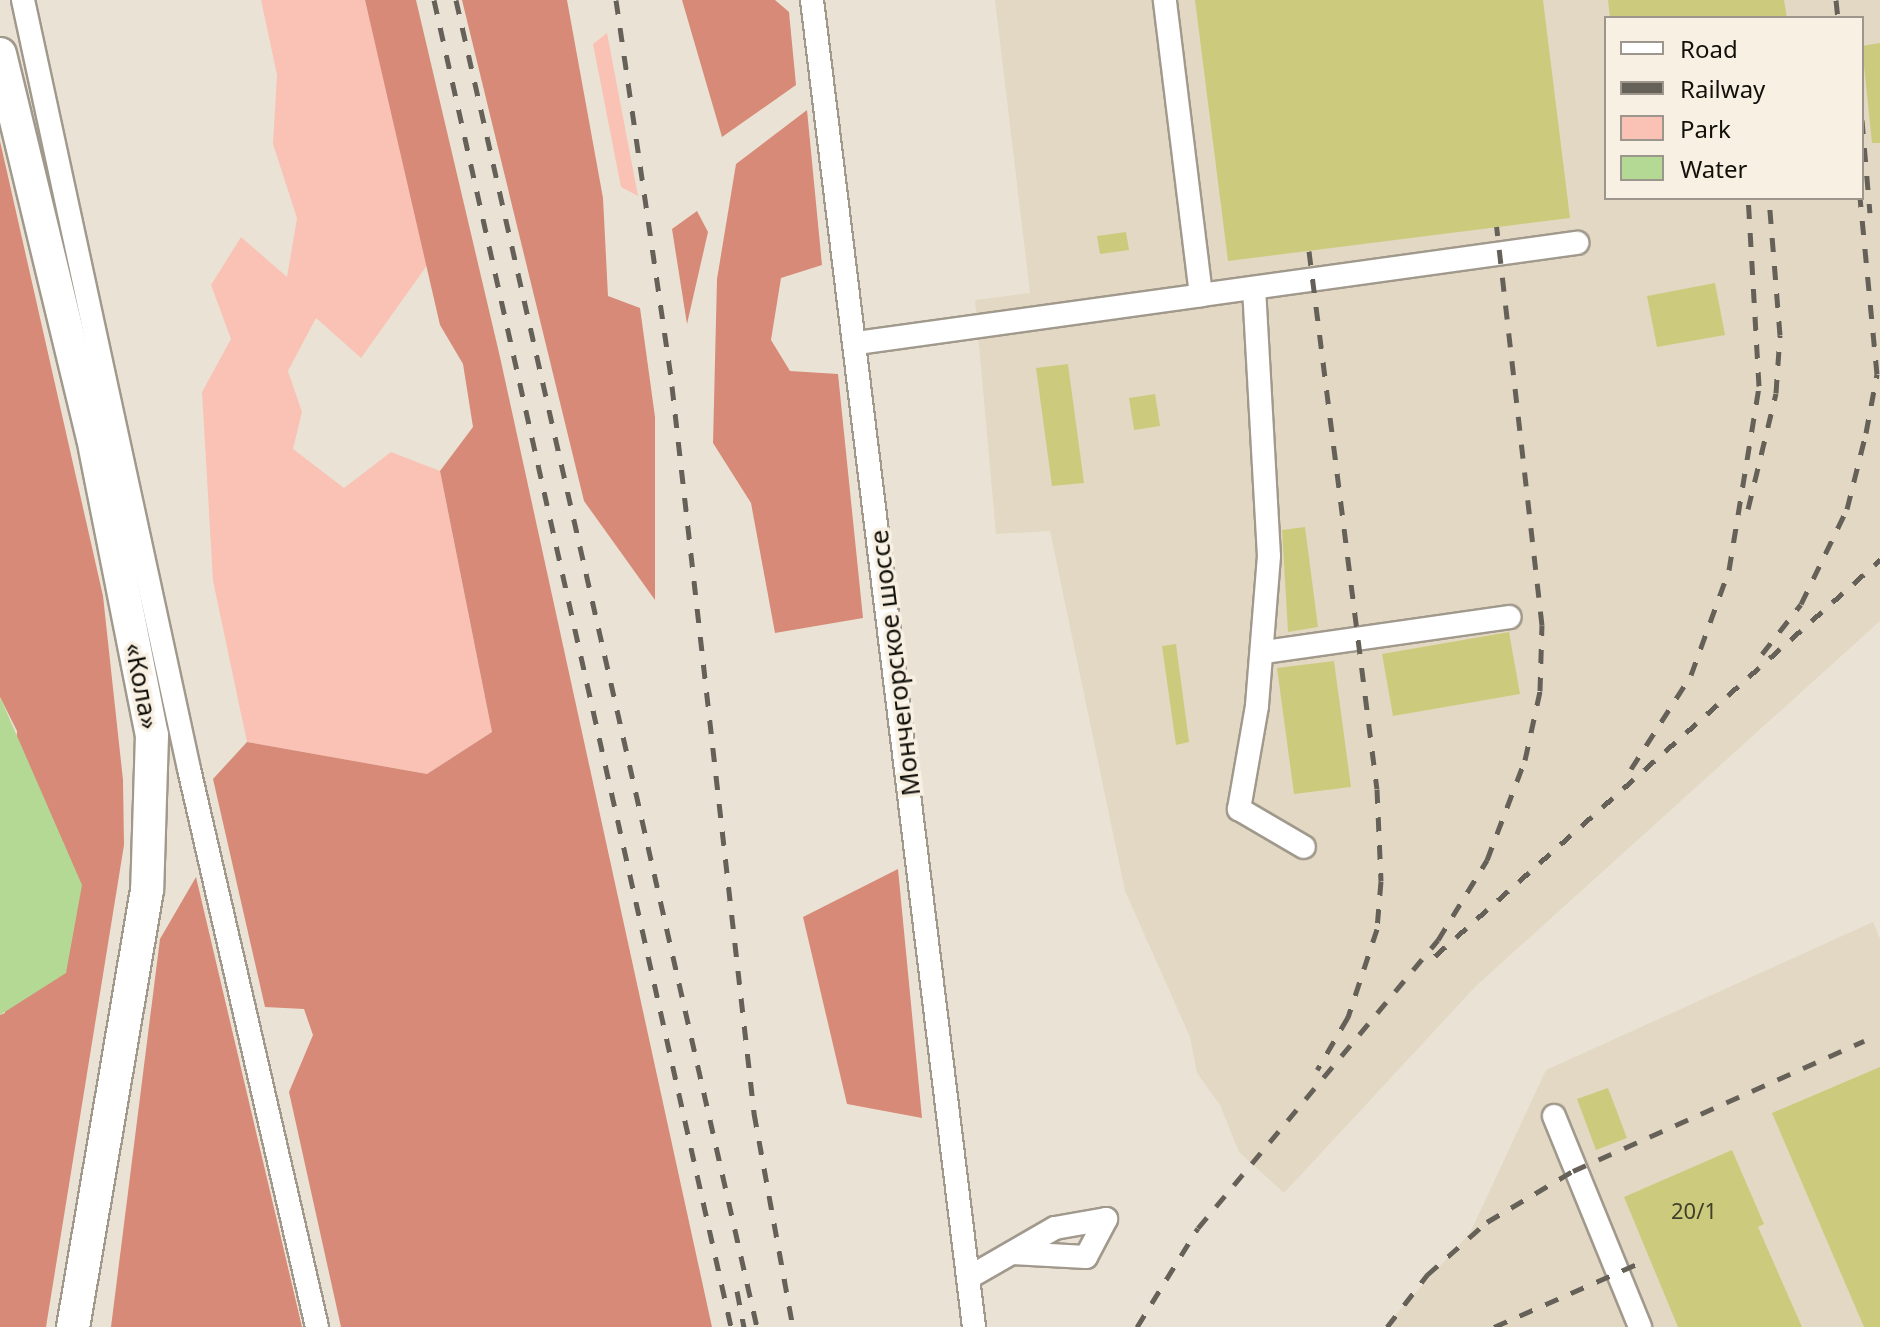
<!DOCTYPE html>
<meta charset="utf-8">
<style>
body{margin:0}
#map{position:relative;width:1880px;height:1327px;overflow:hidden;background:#eae3d5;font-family:"Noto Sans",sans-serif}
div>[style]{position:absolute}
.built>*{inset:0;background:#e3d8c3}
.green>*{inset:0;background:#f9c2b4}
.forest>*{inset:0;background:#d78a77}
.water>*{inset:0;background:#b4d995}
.building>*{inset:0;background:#cccb7d}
.roads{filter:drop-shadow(2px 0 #a0998c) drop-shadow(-2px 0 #a0998c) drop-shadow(0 2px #a0998c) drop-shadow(0 -2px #a0998c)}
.minor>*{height:22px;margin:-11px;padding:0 11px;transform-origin:11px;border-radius:11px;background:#fff}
.highway>*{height:32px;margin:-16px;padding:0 16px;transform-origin:16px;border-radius:16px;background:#fff}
.rail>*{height:5px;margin-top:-2.5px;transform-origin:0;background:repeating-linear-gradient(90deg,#656159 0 14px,transparent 0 28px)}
span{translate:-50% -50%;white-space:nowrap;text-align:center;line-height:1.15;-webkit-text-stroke:7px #f8f0e2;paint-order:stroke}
.number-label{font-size:22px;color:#403f28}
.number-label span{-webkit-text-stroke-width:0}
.street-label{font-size:26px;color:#12100b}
.legend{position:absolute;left:1604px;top:16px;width:260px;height:184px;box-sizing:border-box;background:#f8f0e2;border:2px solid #9c968c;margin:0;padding:10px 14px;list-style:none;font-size:24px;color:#12100b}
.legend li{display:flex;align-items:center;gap:16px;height:40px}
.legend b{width:40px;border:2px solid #9c968c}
</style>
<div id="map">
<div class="built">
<div style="clip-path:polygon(evenodd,995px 0,1880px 0,1880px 621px,1476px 986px,1284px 1193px,1239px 1152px,1220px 1105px,1197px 1073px,1190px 1037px,1125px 891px,1050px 531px,996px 534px,975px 300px,1030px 293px,995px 0,1606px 18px,1862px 18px,1862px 198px,1606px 198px,1606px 18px)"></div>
<div style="clip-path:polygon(1873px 922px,1880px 939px,1880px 1327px,1393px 1327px,1390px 1321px,1470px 1233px,1546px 1070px)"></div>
</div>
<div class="green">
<div style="clip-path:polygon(261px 0,365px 0,428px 264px,361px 358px,316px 318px,288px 371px,302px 412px,293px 449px,344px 488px,391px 452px,440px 471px,492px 732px,427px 774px,247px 742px,213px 581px,202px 392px,231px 339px,211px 285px,241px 237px,287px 277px,297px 218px,273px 144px,277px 75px)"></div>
<div style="clip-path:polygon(607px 33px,638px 196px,621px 187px,593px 44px)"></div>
</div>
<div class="forest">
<div style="clip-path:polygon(365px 0,416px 0,500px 357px,712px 1327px,341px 1327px,289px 1092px,313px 1035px,304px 1009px,265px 1007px,213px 779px,247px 742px,427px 774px,492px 732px,440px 471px,473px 427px,463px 364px,440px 325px)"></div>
<div style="clip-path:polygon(462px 0,567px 0,603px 198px,608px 296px,640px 308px,655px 417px,655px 600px,584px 501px)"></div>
<div style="clip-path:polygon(682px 0,775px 0,789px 12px,796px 85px,722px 137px)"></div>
<div style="clip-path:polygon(807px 110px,822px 265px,781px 278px,771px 340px,790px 371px,838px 374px,863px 618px,775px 633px,751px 503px,713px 443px,717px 279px,736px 164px)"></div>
<div style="clip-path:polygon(0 141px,103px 596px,123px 780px,124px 845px,46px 1327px,0 1327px,0 1015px,5px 1013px,17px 731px,0 697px)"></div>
<div style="clip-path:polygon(697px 211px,708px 232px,687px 324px,672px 229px)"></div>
<div style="clip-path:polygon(898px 869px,922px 1118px,847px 1104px,803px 917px)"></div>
<div style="clip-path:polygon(196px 877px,302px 1327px,111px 1327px,160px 939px)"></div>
</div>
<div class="water">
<div style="clip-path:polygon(0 697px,82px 885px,66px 973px,0 1015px)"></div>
</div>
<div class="building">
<div style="clip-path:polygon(1195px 0,1543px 0,1570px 218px,1228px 261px)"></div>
<div style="clip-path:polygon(1608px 0,1784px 0,1787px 18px,1610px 18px)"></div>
<div style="clip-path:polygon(1880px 43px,1880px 143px,1872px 143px,1862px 46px)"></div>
<div style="clip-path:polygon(1126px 232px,1129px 250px,1100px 254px,1097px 236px)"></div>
<div style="clip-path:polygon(1715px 283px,1725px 335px,1657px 347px,1647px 296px)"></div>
<div style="clip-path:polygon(1068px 364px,1084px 483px,1052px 486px,1036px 368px)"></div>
<div style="clip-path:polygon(1155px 394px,1160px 426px,1134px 430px,1129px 398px)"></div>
<div style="clip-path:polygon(1305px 527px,1318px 627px,1288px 632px,1282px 530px)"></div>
<div style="clip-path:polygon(1509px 632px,1520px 694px,1393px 716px,1382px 654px)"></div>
<div style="clip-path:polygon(1176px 644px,1189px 742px,1176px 745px,1162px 646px)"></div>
<div style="clip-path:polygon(1334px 661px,1351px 787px,1294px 794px,1277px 668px)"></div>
<div style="clip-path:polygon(1880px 1067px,1880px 1327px,1864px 1327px,1772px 1113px)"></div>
<div style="clip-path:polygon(1608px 1088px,1627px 1138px,1596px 1150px,1577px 1099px)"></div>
<div style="clip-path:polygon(1732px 1150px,1764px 1224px,1758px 1227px,1802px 1327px,1678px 1327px,1624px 1197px)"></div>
</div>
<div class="roads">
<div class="minor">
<div style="left:23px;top:0;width:787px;rotate:77.82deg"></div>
<div style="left:189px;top:769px;width:572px;rotate:77.08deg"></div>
<div style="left:812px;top:0;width:1337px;rotate:83.04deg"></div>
<div style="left:1254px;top:288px;width:268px;rotate:86.8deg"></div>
<div style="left:1269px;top:556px;width:150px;rotate:94.6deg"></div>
<div style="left:1257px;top:706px;width:105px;rotate:99.9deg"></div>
<div style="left:1239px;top:809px;width:75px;rotate:30.3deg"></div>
<div style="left:1201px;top:295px;width:380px;rotate:-7.9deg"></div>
<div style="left:857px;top:343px;width:347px;rotate:-7.9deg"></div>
<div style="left:1201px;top:295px;width:297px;rotate:-97deg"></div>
<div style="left:1264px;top:652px;width:248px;rotate:-8.1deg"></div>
<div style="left:1554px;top:1116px;width:228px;rotate:67.8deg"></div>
<div style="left:968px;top:1278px;width:100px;rotate:-29.9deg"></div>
<div style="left:1055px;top:1228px;width:52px;rotate:-10deg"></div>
<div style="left:1106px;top:1219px;width:43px;rotate:117.8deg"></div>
<div style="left:1086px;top:1257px;width:74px;rotate:-176.9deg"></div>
</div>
<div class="highway">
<div style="left:0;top:54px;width:395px;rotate:76.4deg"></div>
<div style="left:93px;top:438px;width:303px;rotate:78.8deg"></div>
<div style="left:152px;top:735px;width:155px;rotate:91.8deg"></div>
<div style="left:147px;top:890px;width:443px;rotate:99.6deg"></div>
</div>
</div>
<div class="rail">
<div style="left:434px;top:0;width:1360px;rotate:77.38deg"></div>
<div style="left:456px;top:0;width:1361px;rotate:77.22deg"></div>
<div style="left:616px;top:0;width:390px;rotate:81.7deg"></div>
<div style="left:672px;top:386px;width:732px;rotate:83.56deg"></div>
<div style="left:754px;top:1113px;width:218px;rotate:79.7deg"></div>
<div style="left:1836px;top:0;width:18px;rotate:84deg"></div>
<div style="left:1862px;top:120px;width:93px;rotate:85.1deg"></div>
<div style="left:1309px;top:251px;width:542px;rotate:82.8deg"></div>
<div style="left:1377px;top:789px;width:92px;rotate:87.5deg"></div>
<div style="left:1381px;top:881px;width:48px;rotate:94.8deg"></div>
<div style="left:1377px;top:929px;width:93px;rotate:108.2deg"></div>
<div style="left:1348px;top:1017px;width:61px;rotate:120.3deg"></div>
<div style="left:1748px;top:509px;width:119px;rotate:-76.4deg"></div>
<div style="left:1776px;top:393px;width:58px;rotate:-86.1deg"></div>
<div style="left:1780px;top:335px;width:137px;rotate:-94.6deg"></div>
<div style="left:1762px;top:654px;width:63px;rotate:-52deg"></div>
<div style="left:1801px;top:604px;width:106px;rotate:-64.2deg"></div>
<div style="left:1847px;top:509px;width:78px;rotate:-76deg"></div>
<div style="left:1866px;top:433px;width:60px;rotate:-79.4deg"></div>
<div style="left:1877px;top:374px;width:177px;rotate:-95.5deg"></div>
<div style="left:1631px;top:769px;width:112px;rotate:-57.4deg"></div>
<div style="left:1691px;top:675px;width:112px;rotate:-70.1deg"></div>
<div style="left:1729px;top:570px;width:186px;rotate:-80.7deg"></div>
<div style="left:1759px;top:386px;width:188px;rotate:-93.3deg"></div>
<div style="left:1435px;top:956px;width:596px;rotate:-41.67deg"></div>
<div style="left:737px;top:1291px;width:37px;rotate:79deg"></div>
<div style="left:1137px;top:1327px;width:116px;rotate:-58.4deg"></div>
<div style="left:1198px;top:1228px;width:375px;rotate:-50.2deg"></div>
<div style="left:1438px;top:940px;width:94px;rotate:-58.5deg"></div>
<div style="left:1487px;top:860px;width:107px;rotate:-69.2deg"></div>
<div style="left:1525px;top:760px;width:71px;rotate:-77.7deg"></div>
<div style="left:1540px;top:691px;width:66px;rotate:-88.3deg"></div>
<div style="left:1542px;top:625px;width:401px;rotate:-96.5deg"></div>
<div style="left:1387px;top:1327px;width:66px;rotate:-52.4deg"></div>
<div style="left:1427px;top:1275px;width:80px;rotate:-41.5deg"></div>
<div style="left:1487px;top:1222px;width:100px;rotate:-30.7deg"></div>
<div style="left:1573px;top:1171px;width:319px;rotate:-24.1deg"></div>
<div style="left:1494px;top:1327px;width:166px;rotate:-23.8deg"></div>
</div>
<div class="number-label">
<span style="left:1694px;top:1211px">20/1</span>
</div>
<div class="street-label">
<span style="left:895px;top:663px;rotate:-97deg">Мончегорское шоссе</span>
<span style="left:142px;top:686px;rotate:79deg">«Кола»</span>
</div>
<ul class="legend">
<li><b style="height:10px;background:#fff"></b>Road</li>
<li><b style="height:10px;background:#656159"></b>Railway</li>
<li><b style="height:22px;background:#f9c2b4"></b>Park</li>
<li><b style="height:22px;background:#b4d995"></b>Water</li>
</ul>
</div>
